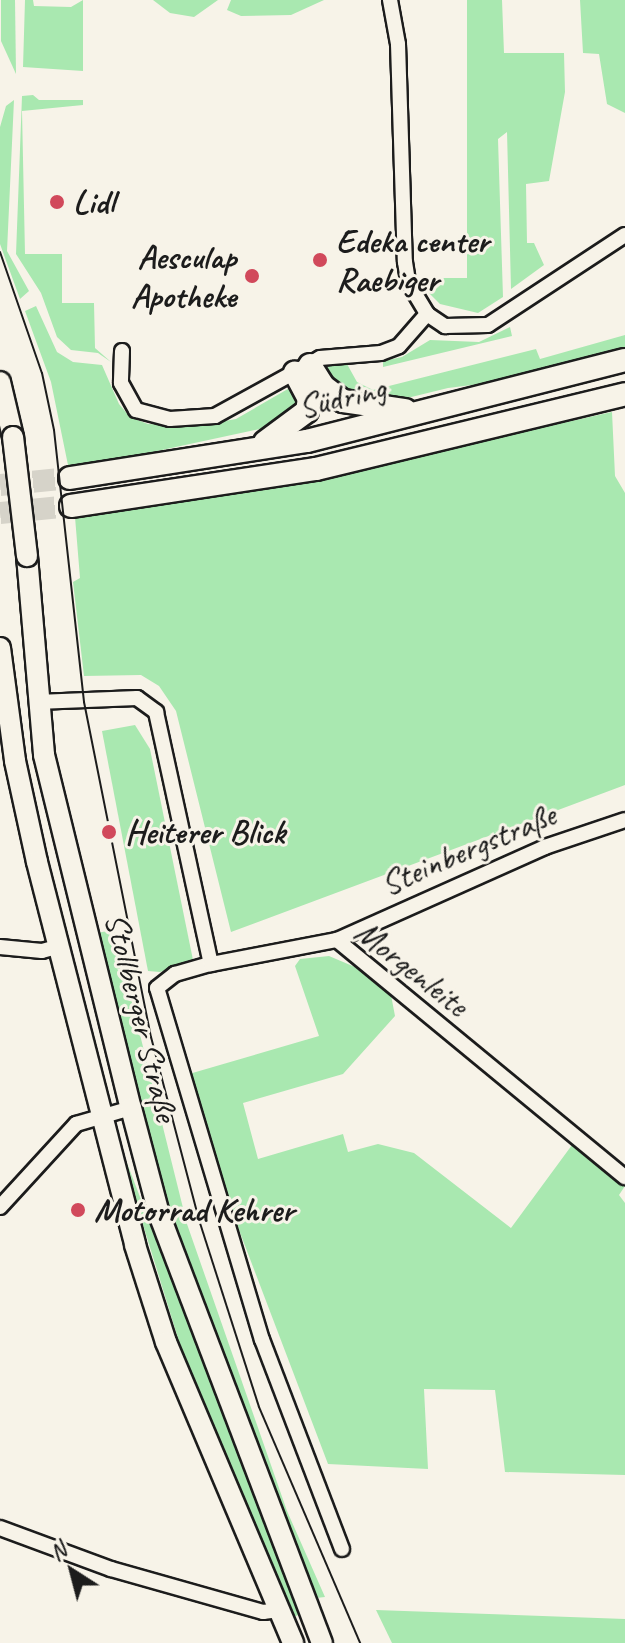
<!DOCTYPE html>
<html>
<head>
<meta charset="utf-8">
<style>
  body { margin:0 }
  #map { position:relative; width:625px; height:1643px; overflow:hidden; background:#f7f3e8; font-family:Caveat,sans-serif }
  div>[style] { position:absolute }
  .green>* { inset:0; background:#a9e8b0 }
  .primary-tunnel>* { height:22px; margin-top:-11px; transform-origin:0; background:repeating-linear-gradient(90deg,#d6d3c9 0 22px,transparent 0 33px) }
  .roads { filter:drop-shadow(2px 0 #1c1c1c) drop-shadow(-2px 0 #1c1c1c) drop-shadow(0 2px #1c1c1c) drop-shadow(0 -2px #1c1c1c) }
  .street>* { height:14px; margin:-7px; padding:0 7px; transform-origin:7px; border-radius:7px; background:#f7f3e8 }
  .secondary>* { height:20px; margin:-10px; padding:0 10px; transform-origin:10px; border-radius:10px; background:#f7f3e8 }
  .primary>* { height:22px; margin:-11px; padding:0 11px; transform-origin:11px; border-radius:11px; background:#f7f3e8 }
  .tram>* { height:2px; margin:-1px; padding:0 1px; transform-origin:1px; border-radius:1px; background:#1c1c1c }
  .bridges { filter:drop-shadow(2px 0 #1c1c1c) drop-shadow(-2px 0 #1c1c1c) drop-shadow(0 2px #1c1c1c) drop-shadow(0 -2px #1c1c1c) }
  .secondary-bridge>* { height:20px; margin:-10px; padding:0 10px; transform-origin:10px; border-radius:10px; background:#f7f3e8 }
  .dots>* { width:22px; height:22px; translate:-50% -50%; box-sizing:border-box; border:4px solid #f7f3e8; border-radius:50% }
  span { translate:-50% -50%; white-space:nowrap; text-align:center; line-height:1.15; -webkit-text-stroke:6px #f7f3e8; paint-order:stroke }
  .poi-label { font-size:34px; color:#1c1c1c; font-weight:700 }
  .left { translate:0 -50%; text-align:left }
  .right { translate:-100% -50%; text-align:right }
  .street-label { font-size:34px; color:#1c1c1c }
  .north { position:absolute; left:32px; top:1531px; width:80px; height:80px; -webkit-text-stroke:6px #f7f3e8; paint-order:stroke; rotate:324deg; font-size:22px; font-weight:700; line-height:32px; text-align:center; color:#1c1c1c }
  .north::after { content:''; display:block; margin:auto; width:28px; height:36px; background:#1c1c1c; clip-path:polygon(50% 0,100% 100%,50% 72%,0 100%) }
</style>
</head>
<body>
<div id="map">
  <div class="green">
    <i style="clip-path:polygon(1px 0,15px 0,16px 74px,1px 41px)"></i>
    <i style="clip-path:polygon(25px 0,33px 0,34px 6px,71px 7px,83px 0,83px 71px,23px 67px)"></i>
    <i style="clip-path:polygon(153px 0,218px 0,194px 17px,170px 13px)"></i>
    <i style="clip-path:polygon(231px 0,324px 0,291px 15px,241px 16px,227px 10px)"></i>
    <i style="clip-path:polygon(467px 0,502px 0,504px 53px,564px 53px,565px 92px,549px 181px,526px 184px,527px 243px,534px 243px,544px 265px,511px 289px,507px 132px,498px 139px,503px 297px,478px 313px,440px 304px,427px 291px,424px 278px,467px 278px)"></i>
    <i style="clip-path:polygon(580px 0,625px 0,625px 113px,607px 104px,599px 54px,583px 53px)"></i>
    <i style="clip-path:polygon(33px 95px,39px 100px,83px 100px,83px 105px,22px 111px,25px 254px,62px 254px,62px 303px,94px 303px,95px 348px,111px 362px,98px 353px,71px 350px,57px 337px,41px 293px,16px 254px,22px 96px)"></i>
    <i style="clip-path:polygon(14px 100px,7px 251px,29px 291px,20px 299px,0 244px,0 127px,6px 106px)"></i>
    <i style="clip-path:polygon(36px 306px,57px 352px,73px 362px,102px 365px,119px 404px,130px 417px,148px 424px,197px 426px,236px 419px,293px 386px,308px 396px,283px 424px,69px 470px,51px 382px,25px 311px)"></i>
    <i style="clip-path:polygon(510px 327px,512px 336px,383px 367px,383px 361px,402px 357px,430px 340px,479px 342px)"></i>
    <i style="clip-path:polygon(625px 335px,625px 349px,529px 378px,448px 388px,391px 402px,339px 391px,324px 369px,334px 362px,347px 364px,357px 382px,373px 390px,536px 349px,540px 359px)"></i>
    <i style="clip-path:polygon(612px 412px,615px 476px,625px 493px,625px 785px,231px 932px,176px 711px,159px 686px,141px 675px,84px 676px,73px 582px,80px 578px,75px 517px,318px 477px)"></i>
    <i style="clip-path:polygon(135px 725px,150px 749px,193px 960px,160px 972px,148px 971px,102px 731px)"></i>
    <i style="clip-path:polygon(114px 930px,187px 1224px,287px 1511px,325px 1597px,316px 1598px,317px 1607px,162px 1189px,96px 933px)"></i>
    <i style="clip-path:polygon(329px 956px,362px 970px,391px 995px,395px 1016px,343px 1074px,243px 1103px,258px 1159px,343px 1134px,348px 1152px,378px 1144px,414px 1153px,511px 1228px,572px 1145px,625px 1186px,619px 1195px,625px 1203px,625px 1475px,505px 1472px,495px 1390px,424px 1389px,428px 1469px,328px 1464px,228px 1201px,189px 1074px,319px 1036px,295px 966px,300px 959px)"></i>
    <i style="clip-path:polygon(112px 1124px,300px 1614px,292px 1618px,189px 1374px)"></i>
    <i style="clip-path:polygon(376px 1610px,625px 1619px,625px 1643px,392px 1643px)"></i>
  </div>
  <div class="primary-tunnel">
    <i style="left:0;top:485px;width:70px;rotate:-5.7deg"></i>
    <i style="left:0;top:513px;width:71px;rotate:-5.6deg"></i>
  </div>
  <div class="roads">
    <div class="street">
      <i style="left:390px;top:0;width:45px;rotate:79.7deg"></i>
      <i style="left:398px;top:44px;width:218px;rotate:88.2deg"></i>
      <i style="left:405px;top:262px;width:20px;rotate:81deg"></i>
      <i style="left:408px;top:282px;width:37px;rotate:59deg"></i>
      <i style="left:427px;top:314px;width:22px;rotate:34deg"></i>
      <i style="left:445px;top:326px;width:43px;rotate:-1.3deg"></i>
      <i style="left:488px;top:325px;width:164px;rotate:-33.3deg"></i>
      <i style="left:122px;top:351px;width:32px;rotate:92deg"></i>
      <i style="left:121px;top:383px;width:31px;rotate:61deg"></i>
      <i style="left:136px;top:410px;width:35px;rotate:15deg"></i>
      <i style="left:170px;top:419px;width:45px;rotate:-3.8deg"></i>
      <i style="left:215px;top:416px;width:120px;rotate:-28.9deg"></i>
      <i style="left:320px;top:358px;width:61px;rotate:-4.7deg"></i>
      <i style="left:381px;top:353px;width:19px;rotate:-21deg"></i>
      <i style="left:399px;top:346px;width:43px;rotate:-48.8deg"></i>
      <i style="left:37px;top:702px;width:100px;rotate:-2.3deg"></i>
      <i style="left:137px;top:698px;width:24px;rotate:36deg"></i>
      <i style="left:156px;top:712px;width:258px;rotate:77.7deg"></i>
      <i style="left:337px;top:940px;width:228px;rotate:-24.1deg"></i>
      <i style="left:545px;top:847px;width:84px;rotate:-18.6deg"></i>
      <i style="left:0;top:947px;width:42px;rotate:5.4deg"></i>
      <i style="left:42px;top:951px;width:16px;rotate:-15deg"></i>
      <i style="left:0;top:1207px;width:113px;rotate:-47.5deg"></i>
      <i style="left:76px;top:1124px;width:57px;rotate:-16.2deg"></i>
      <i style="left:0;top:1528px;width:118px;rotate:20.3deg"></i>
      <i style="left:111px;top:1569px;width:158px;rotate:15.8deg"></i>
      <i style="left:263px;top:1612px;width:16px;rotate:-7deg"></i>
      <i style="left:342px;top:1549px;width:224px;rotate:-110.9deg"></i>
      <i style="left:262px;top:1340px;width:367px;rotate:-106.6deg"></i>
      <i style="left:157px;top:988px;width:23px;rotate:-38deg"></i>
      <i style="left:175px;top:974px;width:37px;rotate:-16deg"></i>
      <i style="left:211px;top:964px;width:128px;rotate:-10.8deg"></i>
      <i style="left:337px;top:940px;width:373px;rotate:39.5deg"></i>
    </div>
    <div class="secondary">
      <i style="left:0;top:382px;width:57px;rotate:76.7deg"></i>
      <i style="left:27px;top:556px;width:200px;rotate:85.1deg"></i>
      <i style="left:44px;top:755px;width:364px;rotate:76.2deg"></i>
      <i style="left:131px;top:1108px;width:110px;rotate:75.2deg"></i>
      <i style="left:159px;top:1214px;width:459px;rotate:69.2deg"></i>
      <i style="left:0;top:648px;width:114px;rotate:82.4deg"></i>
      <i style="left:15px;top:761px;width:103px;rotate:77.7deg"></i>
      <i style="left:37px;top:862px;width:395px;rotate:75.6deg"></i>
      <i style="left:135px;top:1245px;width:102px;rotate:72.3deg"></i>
      <i style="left:166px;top:1342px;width:327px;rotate:67.1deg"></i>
    </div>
    <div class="primary">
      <i style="left:310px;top:365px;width:25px;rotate:58deg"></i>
      <i style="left:323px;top:386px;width:25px;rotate:37deg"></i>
      <i style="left:343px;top:401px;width:63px;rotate:8.3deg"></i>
      <i style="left:265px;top:442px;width:52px;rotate:-36.4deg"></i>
      <i style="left:307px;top:411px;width:12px;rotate:-81deg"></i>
      <i style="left:309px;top:399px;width:30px;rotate:-118deg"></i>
      <i style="left:70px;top:478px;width:240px;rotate:-8.9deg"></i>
      <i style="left:307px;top:441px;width:328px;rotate:-14.3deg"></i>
      <i style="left:71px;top:506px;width:248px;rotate:-8.6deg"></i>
      <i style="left:316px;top:469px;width:318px;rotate:-13.6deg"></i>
    </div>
  </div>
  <div class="tram">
    <i style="left:0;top:252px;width:128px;rotate:70.9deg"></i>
    <i style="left:42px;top:373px;width:58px;rotate:78.1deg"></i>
    <i style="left:54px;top:430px;width:274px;rotate:83.7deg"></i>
    <i style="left:84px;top:702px;width:342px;rotate:78.7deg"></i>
    <i style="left:151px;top:1037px;width:189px;rotate:75.3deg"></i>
    <i style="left:199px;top:1220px;width:196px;rotate:72.2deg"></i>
    <i style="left:259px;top:1407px;width:257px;rotate:66.8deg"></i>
  </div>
  <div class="bridges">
    <div class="secondary-bridge">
      <i style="left:13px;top:437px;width:120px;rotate:83.3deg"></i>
    </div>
  </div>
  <div class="dots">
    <i style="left:57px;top:202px;background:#d1495b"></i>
    <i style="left:320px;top:260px;background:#d1495b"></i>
    <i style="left:252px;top:276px;background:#d1495b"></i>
    <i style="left:109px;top:832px;background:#d1495b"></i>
    <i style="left:78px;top:1210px;background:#d1495b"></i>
  </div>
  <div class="poi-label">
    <span class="left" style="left:73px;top:202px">Lidl</span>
    <span class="left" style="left:336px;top:260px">Edeka center<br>Raebiger</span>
    <span class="right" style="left:236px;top:276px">Aesculap<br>Apotheke</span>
    <span class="left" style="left:125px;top:832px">Heiterer Blick</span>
    <span class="left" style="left:94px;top:1210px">Motorrad Kehrer</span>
  </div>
  <div class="street-label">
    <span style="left:342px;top:397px;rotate:-13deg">Südring</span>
    <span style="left:468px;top:849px;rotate:-23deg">Steinbergstraße</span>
    <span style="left:412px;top:968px;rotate:38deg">Morgenleite</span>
    <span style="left:142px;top:1017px;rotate:76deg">Stollberger Straße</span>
  </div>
  <div class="north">N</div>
</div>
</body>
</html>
